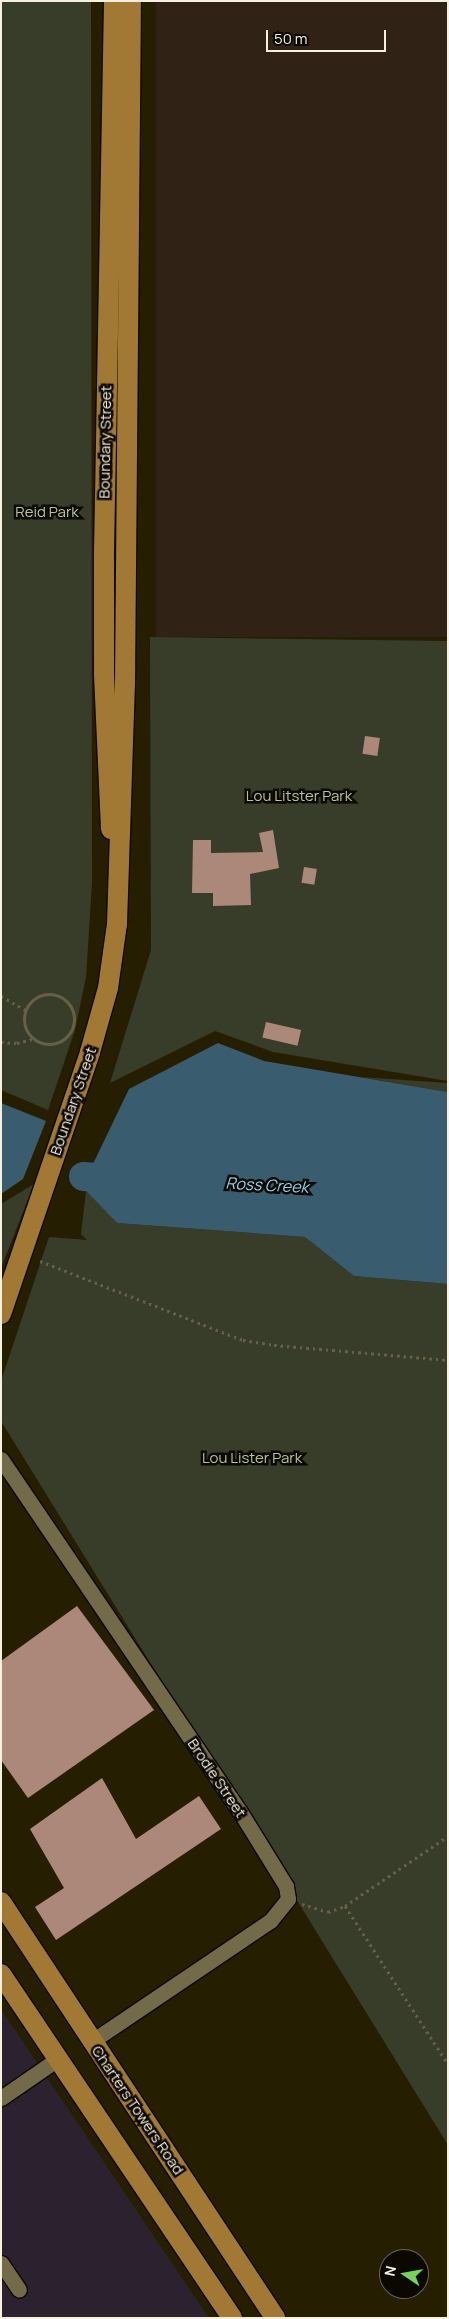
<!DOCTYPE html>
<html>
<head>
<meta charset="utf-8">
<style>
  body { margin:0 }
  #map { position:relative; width:449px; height:2319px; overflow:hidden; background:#261e00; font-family:Manrope,sans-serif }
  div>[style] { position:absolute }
  .commercial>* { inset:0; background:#2b212f }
  .education>* { inset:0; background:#302316; transform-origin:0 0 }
  .green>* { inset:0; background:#383d2a }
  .water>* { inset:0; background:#395d6e }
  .river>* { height:29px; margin:-14.5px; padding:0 14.5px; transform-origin:14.5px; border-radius:14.5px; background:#395d6e }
  .building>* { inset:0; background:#ac887a; transform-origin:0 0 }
  .path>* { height:3px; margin-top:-1.5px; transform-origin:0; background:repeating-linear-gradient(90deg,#686046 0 2.5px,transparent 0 6.5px) }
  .path>.ring { margin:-1.5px; padding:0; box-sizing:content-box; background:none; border:3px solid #686046; border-radius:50% }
  .roads { filter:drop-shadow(1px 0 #0d0800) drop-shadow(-1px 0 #0d0800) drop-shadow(0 1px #0d0800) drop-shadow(0 -1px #0d0800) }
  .minor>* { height:15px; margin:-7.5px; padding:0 7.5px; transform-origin:7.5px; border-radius:7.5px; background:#736a49 }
  .major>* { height:20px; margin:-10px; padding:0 10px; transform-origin:10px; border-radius:10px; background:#a17834 }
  span { translate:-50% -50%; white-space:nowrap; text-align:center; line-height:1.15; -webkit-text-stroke:5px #0b0801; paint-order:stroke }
  .street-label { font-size:15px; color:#f6f1df }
  .park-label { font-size:15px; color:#b8c68c }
  .water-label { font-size:16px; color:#90d1f1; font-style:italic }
  .frame { position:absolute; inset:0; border:2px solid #f6f1df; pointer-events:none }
  .north { position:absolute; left:379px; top:2249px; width:50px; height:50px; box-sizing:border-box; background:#0b0801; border:1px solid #69655a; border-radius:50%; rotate:282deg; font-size:14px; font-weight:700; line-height:20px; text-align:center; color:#f6f1df }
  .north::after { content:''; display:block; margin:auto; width:18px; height:22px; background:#75d25b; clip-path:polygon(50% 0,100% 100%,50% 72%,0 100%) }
  .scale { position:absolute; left:266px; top:30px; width:120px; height:22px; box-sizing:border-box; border:2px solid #f6f1df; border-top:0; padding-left:6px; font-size:15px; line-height:18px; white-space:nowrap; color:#f6f1df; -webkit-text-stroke:4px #0b0801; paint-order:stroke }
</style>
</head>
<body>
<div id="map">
  <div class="commercial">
    <i style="clip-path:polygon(1px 2009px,209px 2318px,1px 2318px)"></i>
  </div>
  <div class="education">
    <i style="left:156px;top:1px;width:292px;height:636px"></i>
  </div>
  <div class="green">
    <i style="clip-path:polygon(1px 1px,91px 1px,92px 883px,86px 977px,75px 1030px,48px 1110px,1px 1090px)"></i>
    <i style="clip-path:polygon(150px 637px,448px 641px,448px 1081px,273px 1052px,215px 1031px,110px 1083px,151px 950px)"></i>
    <i style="clip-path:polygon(361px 1077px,448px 1083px,448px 1092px)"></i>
    <i style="clip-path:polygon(34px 1184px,1px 1268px,1px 1204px)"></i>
    <i style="clip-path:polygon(86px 1191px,117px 1223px,305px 1237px,354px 1276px,448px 1284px,448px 2145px,1px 1421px,1px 1381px,49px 1237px,87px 1240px,81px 1234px)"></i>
  </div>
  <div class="water">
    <i style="clip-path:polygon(218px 1043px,264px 1061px,448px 1092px,448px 1284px,354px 1276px,305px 1237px,117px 1223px,86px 1191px,92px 1166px,129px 1089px)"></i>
    <i style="clip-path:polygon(1px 1103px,46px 1121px,23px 1179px,1px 1194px)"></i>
  </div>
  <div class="river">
    <i style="left:83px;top:1176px;width:46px;rotate:3.7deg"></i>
  </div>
  <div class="building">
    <i style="left:365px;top:736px;width:15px;height:18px;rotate:8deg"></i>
    <i style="clip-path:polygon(273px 830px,279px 868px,250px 874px,251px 905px,213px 906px,213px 893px,192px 893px,193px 840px,211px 840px,211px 853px,263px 852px,259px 833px)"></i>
    <i style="left:304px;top:867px;width:13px;height:16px;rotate:9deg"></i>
    <i style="left:266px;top:1022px;width:36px;height:16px;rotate:13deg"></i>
    <i style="clip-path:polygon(77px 1606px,154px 1710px,28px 1798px,1px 1760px,1px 1661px)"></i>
    <i style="clip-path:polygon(102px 1778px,136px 1839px,199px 1796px,221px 1829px,56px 1940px,35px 1907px,64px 1888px,30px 1829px)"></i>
  </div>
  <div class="path">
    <i class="ring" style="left:24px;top:994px;width:47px;height:47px"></i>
    <i style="left:1px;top:996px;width:28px;rotate:30deg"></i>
    <i style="left:1px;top:1042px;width:16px;rotate:4deg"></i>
    <i style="left:17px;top:1043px;width:16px;rotate:-14deg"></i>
    <i style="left:40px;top:1261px;width:218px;rotate:21.3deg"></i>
    <i style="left:243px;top:1340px;width:31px;rotate:9deg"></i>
    <i style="left:274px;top:1345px;width:175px;rotate:4.9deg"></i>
    <i style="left:302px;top:1904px;width:27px;rotate:17deg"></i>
    <i style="left:328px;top:1912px;width:18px;rotate:-19deg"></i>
    <i style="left:345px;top:1906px;width:189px;rotate:56.9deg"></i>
    <i style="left:345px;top:1906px;width:125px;rotate:-34.2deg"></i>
  </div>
  <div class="roads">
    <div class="minor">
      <i style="left:1px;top:1459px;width:424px;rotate:55.9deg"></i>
      <i style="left:239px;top:1810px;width:89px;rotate:58.3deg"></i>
      <i style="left:286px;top:1886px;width:13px;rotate:81deg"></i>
      <i style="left:288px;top:1899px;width:28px;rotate:129deg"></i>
      <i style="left:270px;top:1921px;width:215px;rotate:146deg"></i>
      <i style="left:1px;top:2098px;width:70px;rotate:-34.6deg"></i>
      <i style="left:1px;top:2263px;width:32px;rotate:56deg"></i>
    </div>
    <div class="major">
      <i style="left:111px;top:829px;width:156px;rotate:-92.6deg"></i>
      <i style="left:104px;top:673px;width:121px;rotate:-90deg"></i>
      <i style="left:104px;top:552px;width:551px;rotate:-88.96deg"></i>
      <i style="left:1px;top:1314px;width:277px;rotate:-71.2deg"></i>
      <i style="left:90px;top:1052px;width:66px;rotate:-74.3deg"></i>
      <i style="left:108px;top:988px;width:65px;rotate:-82deg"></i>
      <i style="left:117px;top:924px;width:240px;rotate:-88.1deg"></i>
      <i style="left:125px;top:684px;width:683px;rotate:-89.5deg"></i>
      <i style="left:1px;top:1902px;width:498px;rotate:56.6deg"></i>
      <i style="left:1px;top:1974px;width:414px;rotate:56.1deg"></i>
    </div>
  </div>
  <div class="street-label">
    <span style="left:105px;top:442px;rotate:-89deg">Boundary Street</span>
    <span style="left:73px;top:1101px;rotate:-71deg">Boundary Street</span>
    <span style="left:217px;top:1778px;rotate:56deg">Brodie Street</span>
    <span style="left:138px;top:2110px;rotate:56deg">Charters Towers Road</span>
  </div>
  <div class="park-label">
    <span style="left:47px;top:512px">Reid Park</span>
    <span style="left:299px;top:796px">Lou Litster Park</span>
    <span style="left:252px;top:1458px">Lou Lister Park</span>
  </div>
  <div class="water-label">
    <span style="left:267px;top:1185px;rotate:3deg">Ross Creek</span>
  </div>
  <div class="frame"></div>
  <div class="north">N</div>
  <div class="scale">50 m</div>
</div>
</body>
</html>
